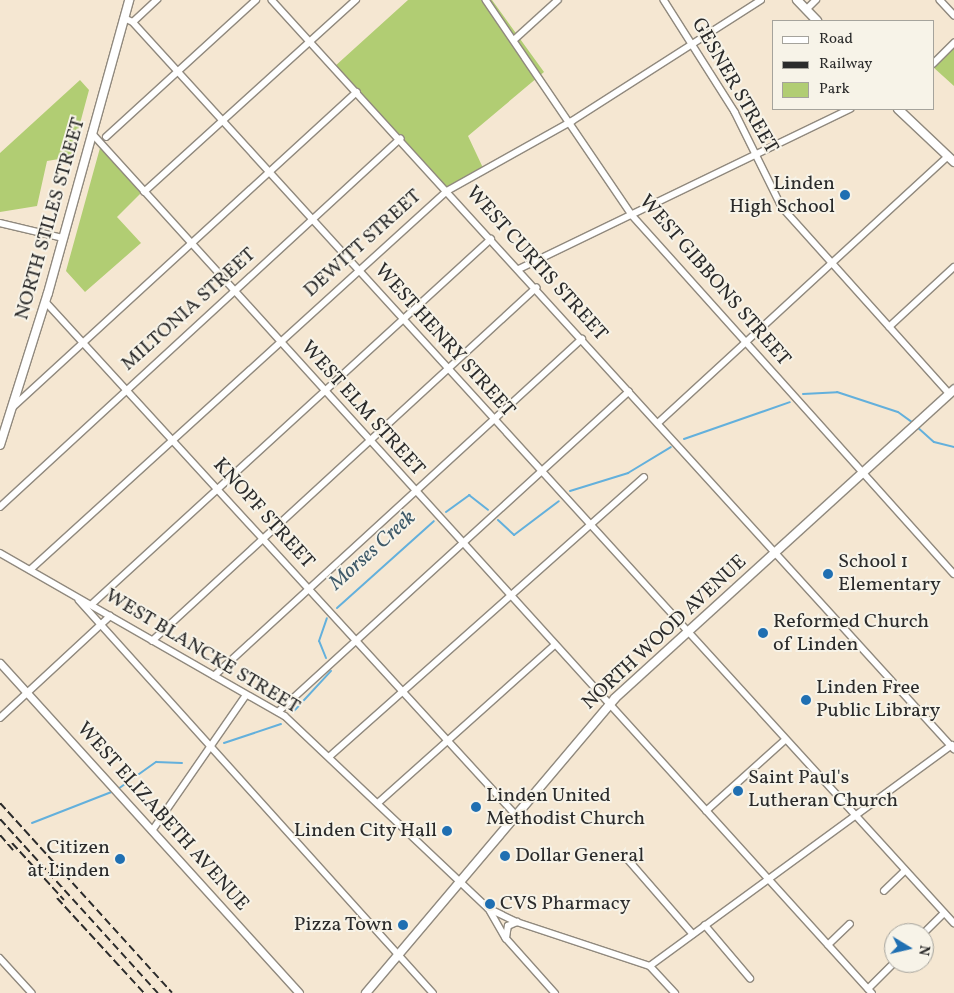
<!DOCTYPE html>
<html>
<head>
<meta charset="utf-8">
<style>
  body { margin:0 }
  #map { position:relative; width:954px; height:993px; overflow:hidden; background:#f5e7d2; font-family:Vollkorn,serif }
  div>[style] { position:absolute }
  .green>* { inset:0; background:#b1cd73 }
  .stream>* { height:2px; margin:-1px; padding:0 1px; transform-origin:1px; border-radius:1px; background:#63b0dc }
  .roads { filter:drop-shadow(1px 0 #90897e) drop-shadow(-1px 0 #90897e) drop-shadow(0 1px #90897e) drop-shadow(0 -1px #90897e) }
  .minor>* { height:5.5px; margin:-2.75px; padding:0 2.75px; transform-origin:2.75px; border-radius:2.75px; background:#fff }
  .tertiary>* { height:7px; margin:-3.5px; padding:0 3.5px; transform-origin:3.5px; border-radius:3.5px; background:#fff }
  .secondary>* { height:8px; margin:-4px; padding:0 4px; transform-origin:4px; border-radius:4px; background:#fff }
  .rail>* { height:2px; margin-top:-1px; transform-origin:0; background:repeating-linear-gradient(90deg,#2b2b2b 0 8px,transparent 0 12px) }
  .dots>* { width:14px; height:14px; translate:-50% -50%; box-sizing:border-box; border:2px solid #f7f3e8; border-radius:50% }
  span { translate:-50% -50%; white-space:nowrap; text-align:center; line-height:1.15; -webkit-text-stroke:4px #f7f3e8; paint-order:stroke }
  .street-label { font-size:20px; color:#2b2b2b }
  .poi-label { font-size:20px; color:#2b2b2b }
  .right { translate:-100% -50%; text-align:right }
  .left { translate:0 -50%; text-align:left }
  .water-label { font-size:21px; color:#3f5a69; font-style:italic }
  .legend { position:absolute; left:772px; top:20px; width:162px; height:90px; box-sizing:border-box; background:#f7f3e8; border:1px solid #a5a39c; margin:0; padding:6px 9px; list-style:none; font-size:15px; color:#2b2b2b }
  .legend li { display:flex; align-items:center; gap:10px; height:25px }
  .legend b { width:25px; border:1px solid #a5a39c }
  .north { position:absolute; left:884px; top:923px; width:50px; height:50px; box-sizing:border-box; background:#f7f3e8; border:1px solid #a5a39c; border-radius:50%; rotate:99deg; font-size:14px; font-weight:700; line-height:20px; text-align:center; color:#2b2b2b }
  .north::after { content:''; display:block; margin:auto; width:18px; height:22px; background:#1f6fb2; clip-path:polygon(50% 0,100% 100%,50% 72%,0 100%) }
</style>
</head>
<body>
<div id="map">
  <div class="green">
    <i style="clip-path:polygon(408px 0,492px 0,544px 72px,468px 136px,484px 170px,445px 193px,334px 67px)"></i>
    <i style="clip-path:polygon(954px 45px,954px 86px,933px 67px)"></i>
    <i style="clip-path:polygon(80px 80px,89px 90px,71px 157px,47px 161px,37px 206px,0 212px,0 153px)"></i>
    <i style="clip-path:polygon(100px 148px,142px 192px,117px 217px,141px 243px,85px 292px,66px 271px)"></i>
  </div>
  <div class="stream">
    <i style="left:803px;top:394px;width:34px;rotate:-3deg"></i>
    <i style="left:837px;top:392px;width:64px;rotate:18.2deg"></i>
    <i style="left:898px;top:412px;width:19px;rotate:36deg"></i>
    <i style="left:916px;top:426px;width:24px;rotate:42deg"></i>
    <i style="left:934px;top:442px;width:21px;rotate:14deg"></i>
    <i style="left:684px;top:439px;width:112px;rotate:-19.2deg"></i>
    <i style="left:570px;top:491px;width:61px;rotate:-17.2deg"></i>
    <i style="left:628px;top:473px;width:50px;rotate:-31.2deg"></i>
    <i style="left:446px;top:512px;width:29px;rotate:-36deg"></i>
    <i style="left:469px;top:495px;width:24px;rotate:38deg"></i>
    <i style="left:498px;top:520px;width:22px;rotate:43deg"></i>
    <i style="left:514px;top:535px;width:56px;rotate:-37.1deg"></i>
    <i style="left:337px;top:608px;width:130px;rotate:-41.9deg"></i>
    <i style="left:326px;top:658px;width:18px;rotate:-112deg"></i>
    <i style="left:319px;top:641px;width:24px;rotate:-71deg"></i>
    <i style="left:293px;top:712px;width:56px;rotate:-47.2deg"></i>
    <i style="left:224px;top:743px;width:60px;rotate:-18.4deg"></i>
    <i style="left:118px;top:789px;width:47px;rotate:-35.4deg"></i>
    <i style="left:156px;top:762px;width:26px;rotate:2deg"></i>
    <i style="left:32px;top:823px;width:88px;rotate:-21.3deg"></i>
  </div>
  <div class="roads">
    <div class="minor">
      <i style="left:272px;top:0;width:1013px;rotate:47.68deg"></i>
      <i style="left:486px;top:0;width:260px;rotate:55.8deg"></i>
      <i style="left:632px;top:215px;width:482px;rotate:48.1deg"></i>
      <i style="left:664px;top:0;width:133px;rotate:57.6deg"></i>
      <i style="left:735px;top:112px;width:106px;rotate:63.7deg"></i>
      <i style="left:782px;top:207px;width:250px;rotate:48.1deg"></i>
      <i style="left:940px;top:0;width:21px;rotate:47deg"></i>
      <i style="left:806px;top:10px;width:14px;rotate:-45deg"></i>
      <i style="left:124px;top:18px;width:10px;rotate:24deg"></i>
      <i style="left:133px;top:22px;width:1219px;rotate:47.66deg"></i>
      <i style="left:133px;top:22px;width:33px;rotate:-43deg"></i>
      <i style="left:514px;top:40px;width:59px;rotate:-42.3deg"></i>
      <i style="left:933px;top:64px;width:30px;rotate:-45deg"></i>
      <i style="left:92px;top:133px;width:1161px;rotate:47.79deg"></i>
      <i style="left:106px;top:137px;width:203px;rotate:-42.4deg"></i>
      <i style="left:144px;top:192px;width:286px;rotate:-42.2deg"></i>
      <i style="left:0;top:223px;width:65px;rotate:13.4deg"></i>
      <i style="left:519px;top:269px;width:368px;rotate:-25.8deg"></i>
      <i style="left:46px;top:302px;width:696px;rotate:47.5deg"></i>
      <i style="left:889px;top:327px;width:88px;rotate:-42.7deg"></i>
      <i style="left:13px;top:407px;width:466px;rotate:-42.5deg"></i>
      <i style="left:658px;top:423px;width:394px;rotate:-42.6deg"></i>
      <i style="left:0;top:507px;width:544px;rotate:-42.61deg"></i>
      <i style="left:0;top:553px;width:328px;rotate:29.8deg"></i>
      <i style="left:285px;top:716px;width:279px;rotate:43.4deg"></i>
      <i style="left:488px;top:908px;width:32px;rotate:26deg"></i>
      <i style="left:517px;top:922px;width:140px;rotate:18.3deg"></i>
      <i style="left:650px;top:966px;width:37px;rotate:47deg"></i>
      <i style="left:30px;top:570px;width:563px;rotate:-42.27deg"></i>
      <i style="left:447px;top:191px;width:143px;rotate:-29.2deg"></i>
      <i style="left:572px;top:121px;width:224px;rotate:-32.6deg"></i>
      <i style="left:79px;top:600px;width:529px;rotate:47.99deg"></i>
      <i style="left:91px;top:605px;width:542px;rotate:-42.46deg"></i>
      <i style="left:152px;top:641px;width:522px;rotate:-42.59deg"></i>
      <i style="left:214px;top:676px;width:499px;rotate:-42.5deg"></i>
      <i style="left:278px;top:712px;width:475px;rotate:-42.4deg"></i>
      <i style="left:0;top:718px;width:150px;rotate:-42.8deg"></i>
      <i style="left:329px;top:757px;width:421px;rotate:-41.6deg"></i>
      <i style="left:378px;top:803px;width:237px;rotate:-41.8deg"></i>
      <i style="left:706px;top:811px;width:106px;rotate:-41.9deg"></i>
      <i style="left:152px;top:831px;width:165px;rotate:-55.3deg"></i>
      <i style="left:626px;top:857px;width:102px;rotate:49deg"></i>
      <i style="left:884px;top:891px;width:29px;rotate:-44deg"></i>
      <i style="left:489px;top:909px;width:34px;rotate:60deg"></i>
      <i style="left:506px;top:938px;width:74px;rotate:48.3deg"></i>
      <i style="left:705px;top:925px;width:70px;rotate:49.7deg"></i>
      <i style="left:924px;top:933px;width:28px;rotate:-45deg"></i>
      <i style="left:506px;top:938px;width:12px;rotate:-81deg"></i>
      <i style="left:508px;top:926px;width:10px;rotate:-24deg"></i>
      <i style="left:828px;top:945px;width:30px;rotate:-44deg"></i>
      <i style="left:0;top:958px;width:47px;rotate:47.6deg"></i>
      <i style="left:650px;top:966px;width:374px;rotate:-36.2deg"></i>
      <i style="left:868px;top:989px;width:37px;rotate:-45deg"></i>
    </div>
    <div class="tertiary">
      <i style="left:0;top:663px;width:445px;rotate:47.8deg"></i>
    </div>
    <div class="secondary">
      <i style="left:797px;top:0;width:29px;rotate:46deg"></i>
      <i style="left:898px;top:109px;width:77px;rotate:43.4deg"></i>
      <i style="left:0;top:445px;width:159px;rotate:-72.5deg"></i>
      <i style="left:48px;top:293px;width:304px;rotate:-74.5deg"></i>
      <i style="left:366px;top:993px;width:386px;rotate:-49.8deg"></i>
      <i style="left:615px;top:698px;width:459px;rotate:-42.3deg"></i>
    </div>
  </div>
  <div class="rail">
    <i style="left:0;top:803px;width:256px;rotate:47.8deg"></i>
    <i style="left:0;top:819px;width:235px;rotate:47.8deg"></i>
    <i style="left:0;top:835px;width:20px;rotate:49deg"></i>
    <i style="left:12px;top:843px;width:77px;rotate:47.6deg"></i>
    <i style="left:57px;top:898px;width:129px;rotate:47.5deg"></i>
  </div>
  <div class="dots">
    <i style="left:845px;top:195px;background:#1f6fb2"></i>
    <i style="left:828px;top:574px;background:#1f6fb2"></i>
    <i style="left:763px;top:633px;background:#1f6fb2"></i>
    <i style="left:806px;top:700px;background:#1f6fb2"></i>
    <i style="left:738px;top:791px;background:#1f6fb2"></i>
    <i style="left:476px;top:807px;background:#1f6fb2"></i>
    <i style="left:447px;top:831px;background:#1f6fb2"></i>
    <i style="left:505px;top:856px;background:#1f6fb2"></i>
    <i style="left:120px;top:859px;background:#1f6fb2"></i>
    <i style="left:490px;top:904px;background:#1f6fb2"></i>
    <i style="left:403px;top:925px;background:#1f6fb2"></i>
  </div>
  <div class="street-label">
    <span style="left:734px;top:86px;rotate:60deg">GESNER STREET</span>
    <span style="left:51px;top:219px;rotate:-74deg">NORTH STILES STREET</span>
    <span style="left:363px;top:244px;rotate:-42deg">DEWITT STREET</span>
    <span style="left:536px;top:264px;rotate:48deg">WEST CURTIS STREET</span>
    <span style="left:714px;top:281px;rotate:49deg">WEST GIBBONS STREET</span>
    <span style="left:189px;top:310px;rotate:-42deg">MILTONIA STREET</span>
    <span style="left:444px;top:341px;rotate:48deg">WEST HENRY STREET</span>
    <span style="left:362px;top:409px;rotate:48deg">WEST ELM STREET</span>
    <span style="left:263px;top:514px;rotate:48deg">KNOPF STREET</span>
    <span style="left:665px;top:633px;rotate:-43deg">NORTH WOOD AVENUE</span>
    <span style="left:202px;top:652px;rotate:31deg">WEST BLANCKE STREET</span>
    <span style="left:162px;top:817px;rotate:48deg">WEST ELIZABETH AVENUE</span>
  </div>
  <div class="poi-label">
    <span class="right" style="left:835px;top:196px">Linden<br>High School</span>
    <span class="left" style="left:838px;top:574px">School 1<br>Elementary</span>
    <span class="left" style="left:773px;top:634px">Reformed Church<br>of Linden</span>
    <span class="left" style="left:816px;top:700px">Linden Free<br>Public Library</span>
    <span class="left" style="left:748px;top:790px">Saint Paul's<br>Lutheran Church</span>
    <span class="left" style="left:486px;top:808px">Linden United<br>Methodist Church</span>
    <span class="right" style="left:437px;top:831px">Linden City Hall</span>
    <span class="right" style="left:110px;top:860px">Citizen<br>at Linden</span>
    <span class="left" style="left:515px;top:856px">Dollar General</span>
    <span class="left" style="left:500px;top:904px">CVS Pharmacy</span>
    <span class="right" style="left:393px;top:925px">Pizza Town</span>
  </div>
  <div class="water-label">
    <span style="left:373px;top:551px;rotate:-42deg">Morses Creek</span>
  </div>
  <ul class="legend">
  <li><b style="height:6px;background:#fff"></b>Road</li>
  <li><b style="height:6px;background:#2b2b2b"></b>Railway</li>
  <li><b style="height:14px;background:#b1cd73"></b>Park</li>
  </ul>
  <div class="north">N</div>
</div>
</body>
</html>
